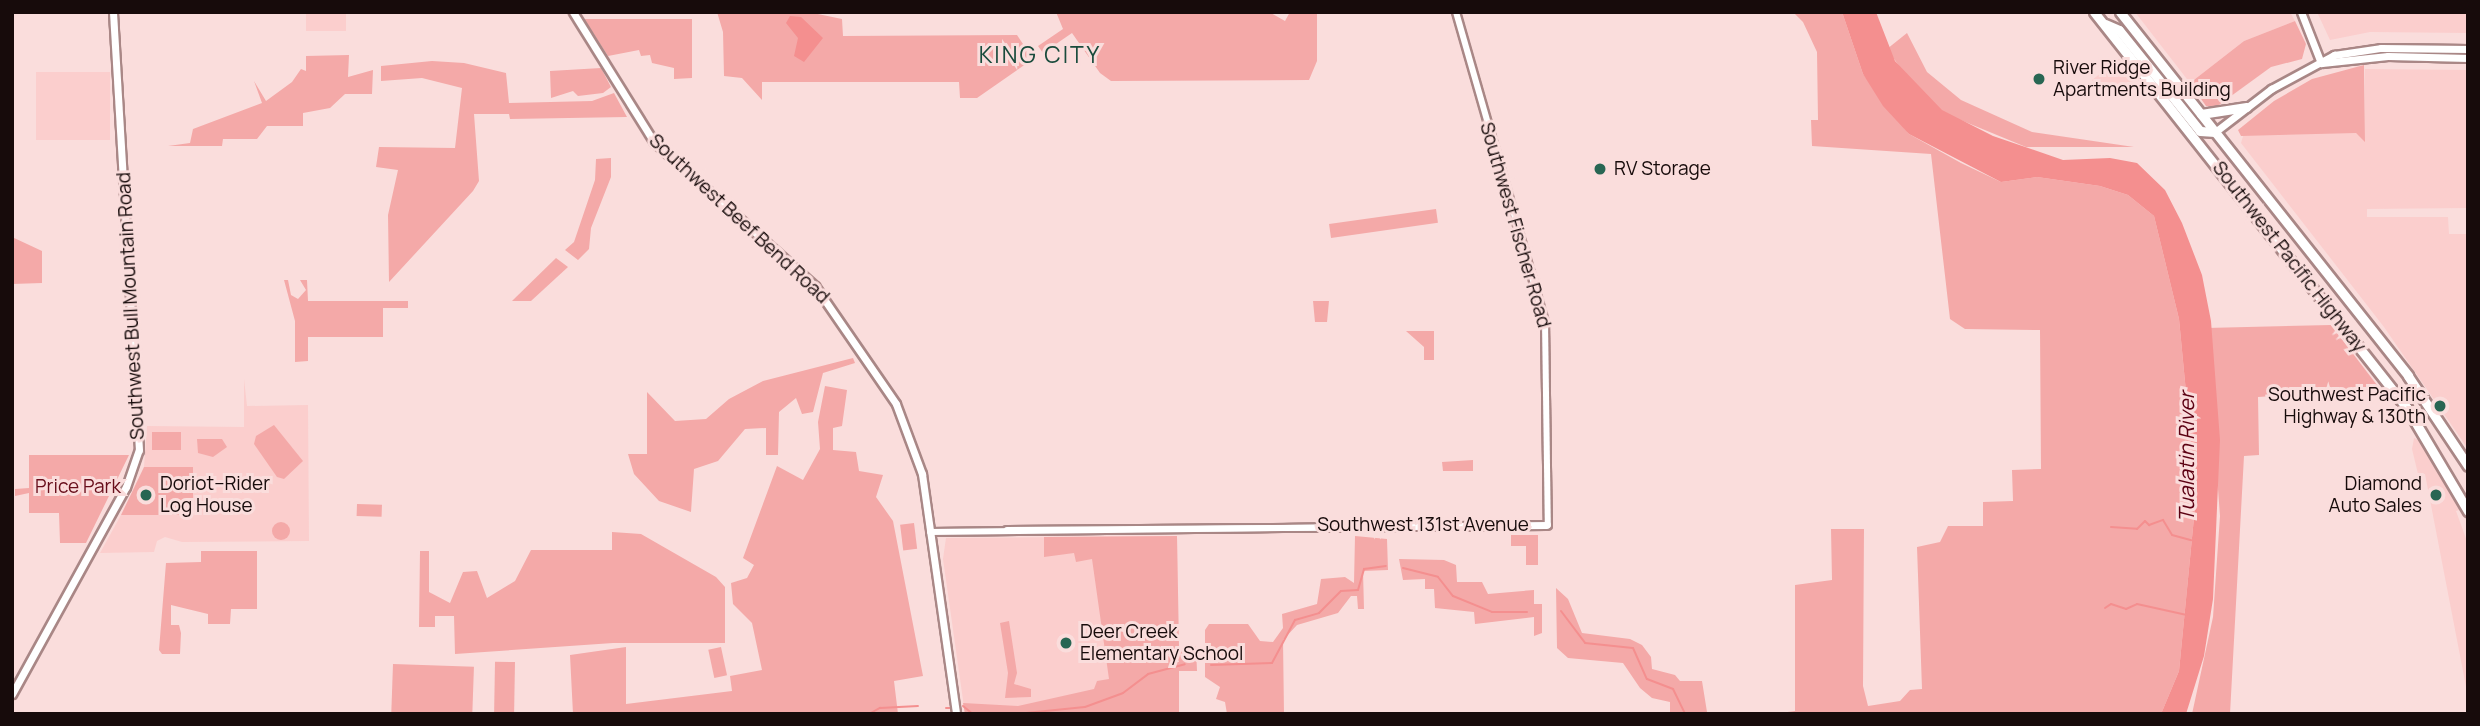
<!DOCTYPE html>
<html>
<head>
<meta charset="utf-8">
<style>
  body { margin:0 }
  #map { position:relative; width:2480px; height:726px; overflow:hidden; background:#fadddc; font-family:Manrope,sans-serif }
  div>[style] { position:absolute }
  .built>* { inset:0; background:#fbcecd; transform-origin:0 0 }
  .green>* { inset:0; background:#f4a9a8; transform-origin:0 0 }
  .round { border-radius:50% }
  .water>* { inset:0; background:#f48f8f }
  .stream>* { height:2px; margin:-1px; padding:0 1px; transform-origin:1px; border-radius:1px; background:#f48f8f }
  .roads { filter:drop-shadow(2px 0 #a98786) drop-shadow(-2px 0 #a98786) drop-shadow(0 2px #a98786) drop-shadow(0 -2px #a98786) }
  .minor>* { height:6px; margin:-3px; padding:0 3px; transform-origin:3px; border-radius:3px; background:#fff }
  .major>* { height:7px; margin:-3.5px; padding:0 3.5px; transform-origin:3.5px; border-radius:3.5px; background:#fff }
  .highway>* { height:9px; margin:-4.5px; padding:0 4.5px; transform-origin:4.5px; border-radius:4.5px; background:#fff }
  .dots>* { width:19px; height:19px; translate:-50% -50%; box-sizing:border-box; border:4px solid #fadddc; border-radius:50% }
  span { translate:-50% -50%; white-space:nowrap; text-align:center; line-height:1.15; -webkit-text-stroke:6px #fadddc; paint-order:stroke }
  .poi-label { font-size:19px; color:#170b0b }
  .left { translate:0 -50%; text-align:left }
  .right { translate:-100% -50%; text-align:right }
  .street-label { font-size:19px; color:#170b0b }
  .park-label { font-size:19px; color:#680e1b }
  .water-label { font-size:21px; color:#5c0012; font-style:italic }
  .quarter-label { font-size:23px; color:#194b3c; letter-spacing:2px }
  .frame { position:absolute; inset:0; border:14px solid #170b0b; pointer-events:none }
</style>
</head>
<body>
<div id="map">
  <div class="built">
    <i style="left:306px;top:12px;width:40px;height:19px"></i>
    <i style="clip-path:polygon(2135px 12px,2290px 12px,2295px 21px,2244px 41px,2190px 83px)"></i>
    <i style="clip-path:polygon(2317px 12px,2468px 12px,2468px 33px,2370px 32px,2330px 40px)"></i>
    <i style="clip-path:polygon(2119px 59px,2137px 81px,2104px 96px,2092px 80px)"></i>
    <i style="clip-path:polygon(2365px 69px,2468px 70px,2468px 208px,2367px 209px,2367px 217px,2448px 217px,2449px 234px,2468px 234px,2468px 449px,2384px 327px,2241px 143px,2244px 133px,2356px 133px,2365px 141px)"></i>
    <i style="left:36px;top:72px;width:74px;height:68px"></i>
    <i style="clip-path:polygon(244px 379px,247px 406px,308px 405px,309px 541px,182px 542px,165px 537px,157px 541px,154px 552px,100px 553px,121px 515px,193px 514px,193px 467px,144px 467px,147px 426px,244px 427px)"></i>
    <i style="clip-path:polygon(2414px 438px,2424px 442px,2462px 509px,2456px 511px,2468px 544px,2468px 697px,2425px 474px,2418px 474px,2412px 449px)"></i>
    <i style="clip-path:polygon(1177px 536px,1179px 714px,965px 714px,943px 559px,946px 538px)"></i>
  </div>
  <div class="green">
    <i style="clip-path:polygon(717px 12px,808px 12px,842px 19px,843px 36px,1017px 35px,1033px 59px,977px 98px,960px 98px,959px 82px,762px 82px,762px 100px,742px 78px,724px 76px,723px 32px)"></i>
    <i style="clip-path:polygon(1056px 12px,1269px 12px,1285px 21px,1290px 12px,1317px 12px,1317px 61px,1309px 80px,1111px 81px,1100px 73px,1072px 33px,1043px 53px,1038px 46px,1063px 29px)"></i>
    <i style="clip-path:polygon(1793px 12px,1842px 12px,1863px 74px,1909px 134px,1961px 163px,2001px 182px,2037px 177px,2100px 186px,2128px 195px,2154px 216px,2179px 319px,2196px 497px,2179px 671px,2161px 714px,1773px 714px,1795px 711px,1795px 585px,1832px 580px,1831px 529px,1864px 529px,1863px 686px,1868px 706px,1900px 701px,1910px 690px,1922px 689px,1917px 547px,1940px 542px,1948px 526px,1983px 526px,1983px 502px,2013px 501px,2012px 470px,2041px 469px,2040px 330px,1965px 329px,1950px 319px,1931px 154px,1812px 146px,1811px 120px,1818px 120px,1817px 52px,1803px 22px)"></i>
    <i style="clip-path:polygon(584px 19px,692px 19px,692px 78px,674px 79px,674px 68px,652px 63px,650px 55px,641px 56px,639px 50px,608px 56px)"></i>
    <i style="clip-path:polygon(2295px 21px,2306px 44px,2302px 59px,2271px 67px,2216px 107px,2206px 106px,2190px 83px,2244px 41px)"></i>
    <i style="clip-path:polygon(1907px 33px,1927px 72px,1961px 100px,2032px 132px,2134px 147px,2026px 147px,1946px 114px,1919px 94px,1887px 49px)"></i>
    <i style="clip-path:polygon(349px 55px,348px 77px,373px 70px,372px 94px,345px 94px,330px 108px,303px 113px,303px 126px,267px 126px,257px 139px,223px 139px,222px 146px,168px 146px,190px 143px,193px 129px,262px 103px,254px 81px,266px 101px,292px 82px,301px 69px,306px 71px,306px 56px)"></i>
    <i style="clip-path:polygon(432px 61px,464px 63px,506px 73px,509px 103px,592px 101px,614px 93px,627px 117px,510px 119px,509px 114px,474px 114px,479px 181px,473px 191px,389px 282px,388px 215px,398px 170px,376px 167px,379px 147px,455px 148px,462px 88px,422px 78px,381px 81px,381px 66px)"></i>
    <i style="clip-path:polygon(2364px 65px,2365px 142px,2356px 133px,2241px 136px,2238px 130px,2274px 101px,2312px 79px)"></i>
    <i style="clip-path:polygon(601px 68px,611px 87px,603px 93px,578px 96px,573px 91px,551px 98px,550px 71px)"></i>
    <i style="clip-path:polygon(611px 158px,611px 177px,591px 228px,589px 249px,578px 260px,565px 250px,574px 242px,595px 180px,596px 159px)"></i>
    <i style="left:1436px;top:209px;width:14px;height:108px;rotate:82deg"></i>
    <i style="clip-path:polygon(12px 237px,42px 251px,42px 283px,12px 284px)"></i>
    <i style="clip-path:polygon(556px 258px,568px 267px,531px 301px,512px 301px)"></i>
    <i style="clip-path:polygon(284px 280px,288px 280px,291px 295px,298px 299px,306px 290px,300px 280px,307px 280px,308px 301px,408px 301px,408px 308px,383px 308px,383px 337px,308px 337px,308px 361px,295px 362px,295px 321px)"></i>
    <i style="clip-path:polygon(1313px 301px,1329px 301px,1327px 322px,1315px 322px)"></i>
    <i style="clip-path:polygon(2331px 325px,2380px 389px,2258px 397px,2259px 455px,2244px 456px,2230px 714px,2192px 714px,2213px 617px,2220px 516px,2206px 328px)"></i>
    <i style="clip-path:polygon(1406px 331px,1434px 331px,1434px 360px,1424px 360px,1424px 347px)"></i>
    <i style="clip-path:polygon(853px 358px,855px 363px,823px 373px,813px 412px,802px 414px,796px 398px,779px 412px,778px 455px,766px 455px,766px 428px,745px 429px,718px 461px,694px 469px,691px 512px,659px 501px,634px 474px,628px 454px,647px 454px,647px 392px,675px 421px,706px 419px,729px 399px,763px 381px)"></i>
    <i style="clip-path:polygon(825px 386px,847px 390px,842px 426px,833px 428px,833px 450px,856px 452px,859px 471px,883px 475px,876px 497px,893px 521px,923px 676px,894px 681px,898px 714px,573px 714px,570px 655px,626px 647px,626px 704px,732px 691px,730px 676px,762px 670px,752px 623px,733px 604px,731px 583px,747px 578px,754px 565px,743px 558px,777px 466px,803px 480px,820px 449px,818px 422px)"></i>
    <i style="clip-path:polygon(274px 425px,303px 461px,284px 479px,277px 477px,254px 444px,256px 436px)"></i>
    <i style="left:152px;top:432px;width:29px;height:18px"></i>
    <i style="clip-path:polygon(197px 439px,222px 439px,227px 447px,213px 457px,198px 453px)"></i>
    <i style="clip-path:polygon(29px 455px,129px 455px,86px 543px,60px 543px,59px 513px,29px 513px,29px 493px,15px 496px,15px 489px,29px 488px)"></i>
    <i style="clip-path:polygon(1473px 460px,1473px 471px,1443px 471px,1442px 462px)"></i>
    <i style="clip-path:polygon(144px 467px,193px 467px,193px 515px,121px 515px)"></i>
    <i style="left:357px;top:504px;width:25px;height:12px;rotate:2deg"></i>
    <i class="round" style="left:272px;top:522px;width:18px;height:18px"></i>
    <i style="left:914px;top:523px;width:26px;height:14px;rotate:83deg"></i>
    <i style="clip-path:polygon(612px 532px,641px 534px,716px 577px,725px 587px,725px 643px,613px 643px,455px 654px,454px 616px,435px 616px,435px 627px,419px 627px,420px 551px,429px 551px,429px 592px,450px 603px,463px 572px,477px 571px,487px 598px,515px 581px,531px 550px,612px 550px)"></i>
    <i style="clip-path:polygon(1511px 535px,1538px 535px,1538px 565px,1526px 565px,1526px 546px,1511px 546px)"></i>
    <i style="clip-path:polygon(1177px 536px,1179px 646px,1196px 646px,1197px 671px,1179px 671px,1179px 714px,965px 714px,963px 703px,1018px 706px,1094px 689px,1097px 681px,1109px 679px,1092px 559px,1076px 562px,1074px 553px,1044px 557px,1044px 537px)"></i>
    <i style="clip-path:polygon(1355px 536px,1387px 539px,1388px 570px,1363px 571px,1364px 609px,1358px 609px,1357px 596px,1351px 596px,1338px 613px,1297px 625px,1283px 640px,1284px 714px,1227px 714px,1225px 702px,1216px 699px,1220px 687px,1205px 677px,1205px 630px,1209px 624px,1248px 624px,1260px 641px,1273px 642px,1283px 628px,1282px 614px,1317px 604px,1321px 579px,1345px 577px,1354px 583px)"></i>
    <i style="clip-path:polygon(201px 551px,257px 551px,257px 609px,231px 609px,230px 624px,208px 624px,208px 614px,171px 605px,171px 625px,179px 625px,181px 633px,180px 654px,162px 654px,159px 650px,166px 563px,201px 562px)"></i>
    <i style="clip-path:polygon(1399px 559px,1444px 560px,1456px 565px,1457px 582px,1482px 582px,1488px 594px,1534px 590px,1534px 604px,1542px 604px,1542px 633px,1534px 636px,1534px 617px,1475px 624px,1474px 612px,1435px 608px,1434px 589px,1425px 589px,1425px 579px,1403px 580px)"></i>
    <i style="clip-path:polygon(1556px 588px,1568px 599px,1582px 633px,1630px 639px,1642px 645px,1651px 657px,1652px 669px,1675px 675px,1680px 681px,1702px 681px,1707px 712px,1763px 714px,1670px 714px,1670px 702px,1652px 698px,1640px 688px,1623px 663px,1568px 658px,1557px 648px)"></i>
    <i style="clip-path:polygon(1009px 621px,1017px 673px,1014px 684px,1031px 689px,1031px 697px,1005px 698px,1008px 673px,1000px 623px)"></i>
    <i style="left:721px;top:647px;width:29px;height:13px;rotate:78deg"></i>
    <i style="left:515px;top:662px;width:52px;height:20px;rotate:91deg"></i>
    <i style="left:393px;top:664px;width:81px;height:50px;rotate:2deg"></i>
  </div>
  <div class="water">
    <i style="clip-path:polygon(1842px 12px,1876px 12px,1895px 61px,1942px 110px,1993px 136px,2063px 160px,2110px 158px,2137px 163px,2165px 190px,2182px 223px,2202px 275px,2211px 321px,2220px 440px,2213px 599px,2204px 656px,2186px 714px,2161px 714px,2179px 671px,2196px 497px,2179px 319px,2154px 216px,2128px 195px,2100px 186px,2037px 177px,2001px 182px,1909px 134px,1883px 106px,1863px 74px)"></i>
    <i style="clip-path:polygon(790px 16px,801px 17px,823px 38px,804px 62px,794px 56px,798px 38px,786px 23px)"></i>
  </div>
  <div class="stream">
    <i style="left:2111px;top:527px;width:26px;rotate:4deg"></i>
    <i style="left:2137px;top:529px;width:11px;rotate:-45deg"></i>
    <i style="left:2145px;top:521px;width:6px;rotate:45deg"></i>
    <i style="left:2149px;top:525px;width:15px;rotate:-20deg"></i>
    <i style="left:2163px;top:520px;width:17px;rotate:59deg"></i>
    <i style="left:2172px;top:535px;width:20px;rotate:15deg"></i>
    <i style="left:1403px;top:568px;width:36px;rotate:14deg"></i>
    <i style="left:1438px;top:577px;width:24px;rotate:52deg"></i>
    <i style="left:1453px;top:596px;width:42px;rotate:22.3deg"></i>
    <i style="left:1492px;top:612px;width:35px"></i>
    <i style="left:2105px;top:608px;width:7px;rotate:-34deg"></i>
    <i style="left:2111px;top:604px;width:16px;rotate:18deg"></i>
    <i style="left:2126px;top:609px;width:12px;rotate:-24deg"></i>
    <i style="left:2137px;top:604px;width:51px;rotate:12.4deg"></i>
    <i style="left:1561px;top:611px;width:40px;rotate:53deg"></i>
    <i style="left:1585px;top:643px;width:48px;rotate:5.9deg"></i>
    <i style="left:1633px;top:648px;width:34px;rotate:66deg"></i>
    <i style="left:1647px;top:679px;width:28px;rotate:21deg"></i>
    <i style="left:1673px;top:689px;width:28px;rotate:64deg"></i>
    <i style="left:1211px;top:665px;width:61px;rotate:-1.9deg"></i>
    <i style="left:1272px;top:663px;width:49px;rotate:-61.9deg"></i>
    <i style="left:1295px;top:620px;width:25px;rotate:-16deg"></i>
    <i style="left:1319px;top:613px;width:31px;rotate:-45deg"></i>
    <i style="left:1341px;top:591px;width:17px;rotate:-3deg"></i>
    <i style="left:1358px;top:590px;width:22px;rotate:-74deg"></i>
    <i style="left:1364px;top:569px;width:22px;rotate:-8deg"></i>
    <i style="left:963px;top:706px;width:13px;rotate:39deg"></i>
    <i style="left:946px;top:708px;width:4px"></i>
    <i style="left:869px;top:714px;width:13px;rotate:-29deg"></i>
    <i style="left:880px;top:708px;width:38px;rotate:-3deg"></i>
    <i style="left:1016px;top:714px;width:69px;rotate:-5.8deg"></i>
    <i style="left:1085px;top:707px;width:40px;rotate:-20.2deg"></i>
    <i style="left:1123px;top:693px;width:31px;rotate:-37deg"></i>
    <i style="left:1148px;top:674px;width:38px;rotate:-15deg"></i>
  </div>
  <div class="roads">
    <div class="minor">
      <i style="left:1456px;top:12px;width:323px;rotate:74deg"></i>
      <i style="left:1545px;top:322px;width:203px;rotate:89.2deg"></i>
      <i style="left:1007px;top:530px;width:540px;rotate:-0.42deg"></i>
      <i style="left:930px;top:532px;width:618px;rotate:-0.65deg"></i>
    </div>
    <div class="major">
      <i style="left:573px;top:12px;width:153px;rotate:58.1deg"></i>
      <i style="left:654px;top:142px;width:216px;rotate:41.8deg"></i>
      <i style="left:815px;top:286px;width:143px;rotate:55.5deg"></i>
      <i style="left:896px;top:404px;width:75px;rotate:69.6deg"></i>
      <i style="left:922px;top:474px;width:242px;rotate:81.9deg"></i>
      <i style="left:2301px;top:12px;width:55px;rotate:68.6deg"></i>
      <i style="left:2322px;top:63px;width:66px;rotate:-6.1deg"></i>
      <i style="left:2388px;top:56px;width:80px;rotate:1.4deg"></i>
      <i style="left:2215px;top:132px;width:71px;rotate:-37.5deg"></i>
      <i style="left:2271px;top:89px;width:72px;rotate:-28.4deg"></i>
      <i style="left:2334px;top:55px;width:48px;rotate:-8.5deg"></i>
      <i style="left:2381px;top:48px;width:87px;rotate:0.7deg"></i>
      <i style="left:12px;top:694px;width:236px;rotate:-61.2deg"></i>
      <i style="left:126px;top:487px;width:39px;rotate:-71deg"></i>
      <i style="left:139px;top:450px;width:439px;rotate:-93.4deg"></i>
    </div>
    <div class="highway">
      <i style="left:2094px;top:12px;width:505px;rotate:51.68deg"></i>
      <i style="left:2407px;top:408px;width:120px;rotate:59.4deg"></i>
      <i style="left:2120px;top:12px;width:464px;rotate:51.6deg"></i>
      <i style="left:2408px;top:376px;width:108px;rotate:56.3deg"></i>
      <i style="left:2105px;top:24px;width:15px;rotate:23deg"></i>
      <i style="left:2119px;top:30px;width:129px;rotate:51.3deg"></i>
      <i style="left:2200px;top:131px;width:15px;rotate:4deg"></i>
      <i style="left:2201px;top:114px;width:46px;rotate:-8.8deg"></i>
    </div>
  </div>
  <div class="dots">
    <i style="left:2039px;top:79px;background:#286653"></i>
    <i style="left:1600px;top:169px;background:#286653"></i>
    <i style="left:2440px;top:406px;background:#286653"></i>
    <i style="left:146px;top:495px;background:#286653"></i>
    <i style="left:2436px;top:495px;background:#286653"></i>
    <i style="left:1066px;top:643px;background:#286653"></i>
  </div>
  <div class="poi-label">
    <span class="left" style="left:2053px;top:79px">River Ridge<br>Apartments Building</span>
    <span class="left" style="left:1614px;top:169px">RV Storage</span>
    <span class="right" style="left:2426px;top:406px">Southwest Pacific<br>Highway &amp; 130th</span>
    <span class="left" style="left:160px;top:495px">Doriot–Rider<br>Log House</span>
    <span class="right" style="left:2422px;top:495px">Diamond<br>Auto Sales</span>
    <span class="left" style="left:1080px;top:643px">Deer Creek<br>Elementary School</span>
  </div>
  <div class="street-label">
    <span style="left:739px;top:219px;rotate:43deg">Southwest Beef Bend Road</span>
    <span style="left:1515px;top:225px;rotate:74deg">Southwest Fischer Road</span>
    <span style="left:2289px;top:257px;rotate:52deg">Southwest Pacific Highway</span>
    <span style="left:131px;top:306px;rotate:-93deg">Southwest Bull Mountain Road</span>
    <span style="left:1423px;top:525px">Southwest 131st Avenue</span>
  </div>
  <div class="park-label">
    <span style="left:78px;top:487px">Price Park</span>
  </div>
  <div class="water-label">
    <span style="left:2186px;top:457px;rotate:-90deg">Tualatin River</span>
  </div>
  <div class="quarter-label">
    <span style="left:1040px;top:54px">KING CITY</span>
  </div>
  <div class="frame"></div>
</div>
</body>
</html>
